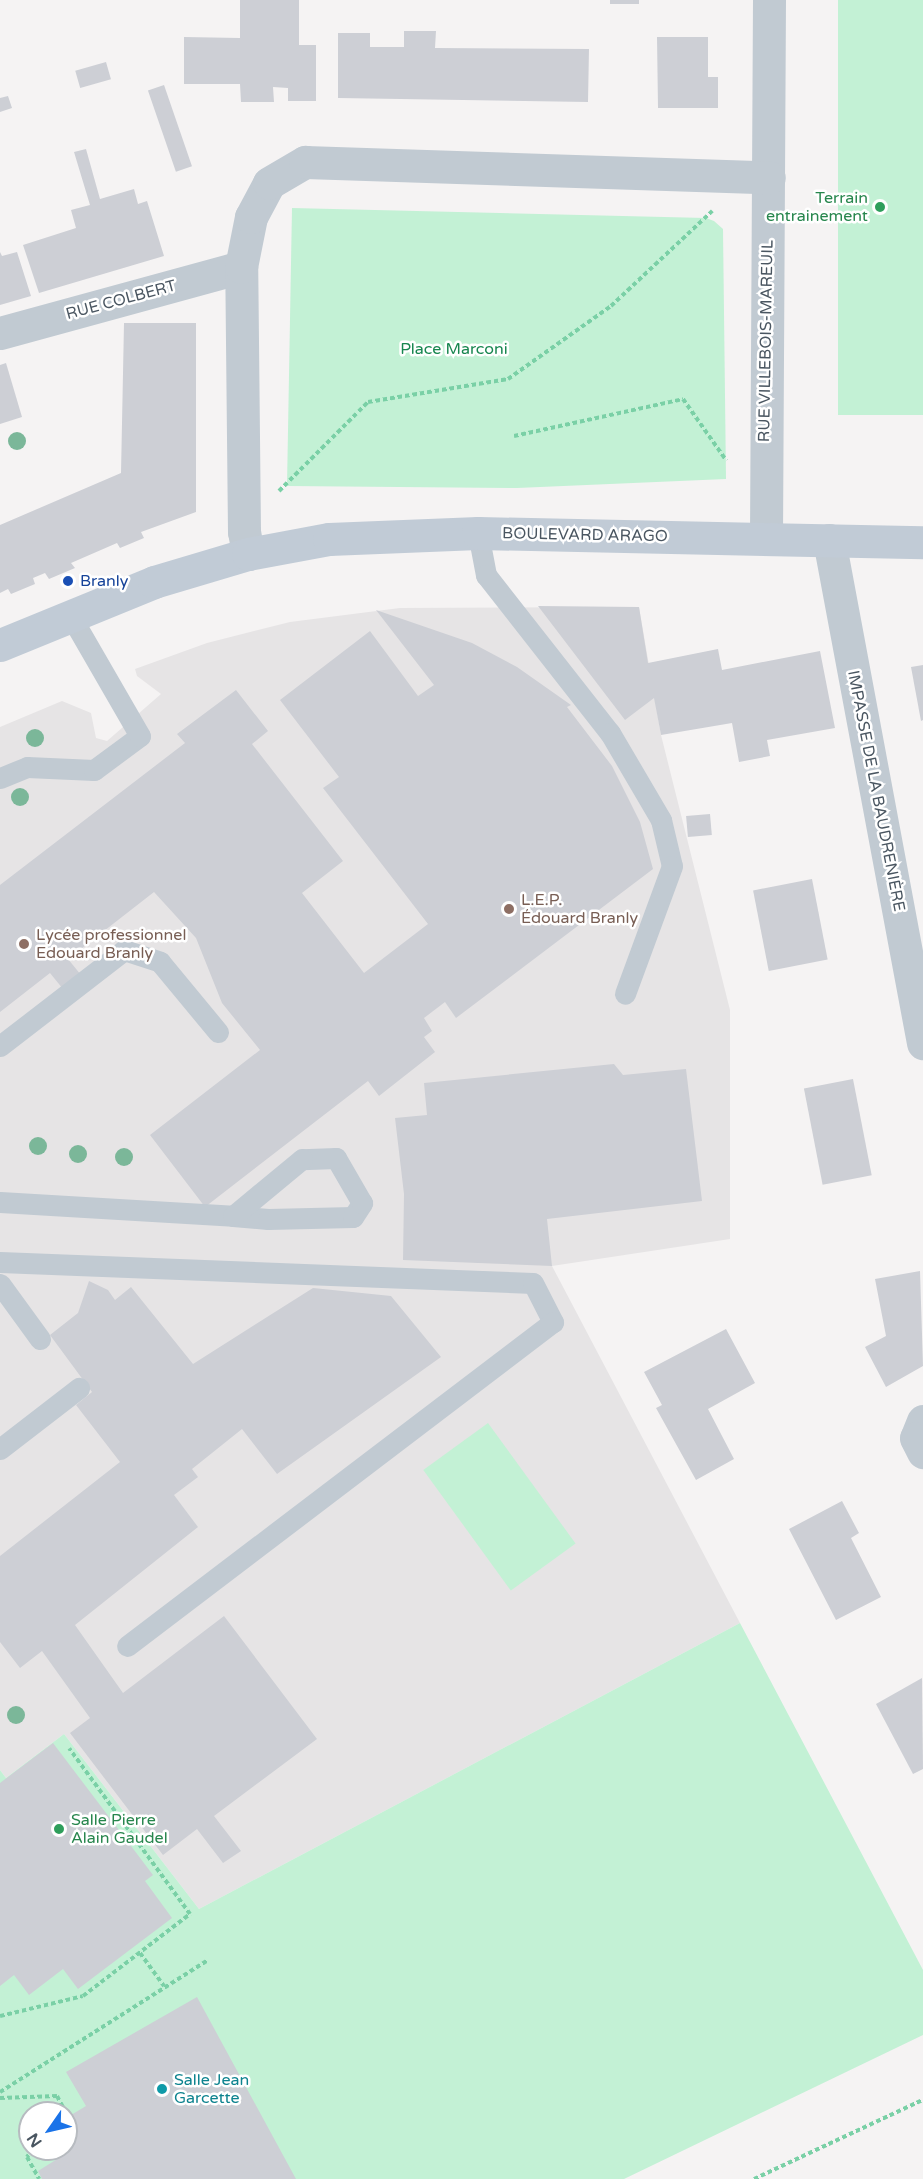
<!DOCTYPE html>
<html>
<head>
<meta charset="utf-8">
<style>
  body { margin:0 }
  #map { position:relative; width:923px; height:2179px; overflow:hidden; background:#f5f3f3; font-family:"Varela Round",sans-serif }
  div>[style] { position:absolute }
  .education>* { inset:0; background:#e6e4e5 }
  .green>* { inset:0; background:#c3f1d5; transform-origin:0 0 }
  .building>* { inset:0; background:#cdcfd5; transform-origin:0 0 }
  .path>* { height:4px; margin-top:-2px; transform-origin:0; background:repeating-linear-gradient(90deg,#7ad0a6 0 4.5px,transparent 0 7.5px) }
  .lane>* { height:21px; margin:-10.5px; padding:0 10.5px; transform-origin:10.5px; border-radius:10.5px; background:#c1cad2 }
  .street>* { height:33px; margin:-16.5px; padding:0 16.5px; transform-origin:16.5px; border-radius:16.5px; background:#c1cad2 }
  .secondary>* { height:33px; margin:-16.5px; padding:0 16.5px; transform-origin:16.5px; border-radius:16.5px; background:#c1cbd6 }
  .trees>* { width:18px; height:18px; margin:-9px; border-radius:50%; background:#7bb799 }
  .dots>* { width:16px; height:16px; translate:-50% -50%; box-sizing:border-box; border:3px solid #fff; border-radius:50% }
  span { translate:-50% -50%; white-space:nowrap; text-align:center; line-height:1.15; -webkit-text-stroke:5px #fff; paint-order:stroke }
  .leisure-label { font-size:16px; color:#27864d }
  .right { translate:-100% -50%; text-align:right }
  .left { translate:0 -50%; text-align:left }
  .street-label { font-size:16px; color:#4a5661 }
  .park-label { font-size:16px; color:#17864f }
  .transit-label { font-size:16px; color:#164399 }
  .education-label { font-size:16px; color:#785e54 }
  .culture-label { font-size:16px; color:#0d838f }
  .north { position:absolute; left:18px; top:2101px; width:60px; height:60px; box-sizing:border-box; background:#fff; border:2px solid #b7bbc0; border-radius:50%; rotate:236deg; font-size:16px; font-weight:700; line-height:24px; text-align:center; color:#4a5661 }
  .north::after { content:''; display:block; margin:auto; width:21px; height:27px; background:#1a73e8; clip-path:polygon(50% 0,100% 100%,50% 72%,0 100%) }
</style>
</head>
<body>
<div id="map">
  <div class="education">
    <i style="clip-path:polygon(639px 607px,661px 735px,730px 1010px,730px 1239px,552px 1266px,740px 1623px,199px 1909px,64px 1734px,6px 1778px,0 1770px,0 727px,62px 701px,91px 713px,96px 738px,107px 741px,161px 694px,137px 676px,135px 669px,207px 643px,290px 622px,400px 608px)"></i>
  </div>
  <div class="green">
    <i style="left:838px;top:0;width:85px;height:415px"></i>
    <i style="clip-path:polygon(292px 208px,706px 218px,714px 221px,723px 229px,726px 479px,517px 488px,287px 486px)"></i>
    <i style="left:488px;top:1423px;width:149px;height:80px;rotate:54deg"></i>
    <i style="clip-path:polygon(evenodd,740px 1623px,923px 1970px,923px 2035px,624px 2179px,0 2179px,0 1770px,6px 1778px,64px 1734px,199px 1909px,740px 1623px,30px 2113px,66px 2113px,66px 2149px,30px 2149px,30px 2113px)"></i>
  </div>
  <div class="building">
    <i style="clip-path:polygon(240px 0,299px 0,299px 45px,316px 45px,316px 101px,288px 101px,288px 88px,273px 87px,274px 102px,241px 102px,240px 84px,184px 84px,184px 37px,240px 38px)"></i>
    <i style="left:610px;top:0;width:29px;height:4px"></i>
    <i style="clip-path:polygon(404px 31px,436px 31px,435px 48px,589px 49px,588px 102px,338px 98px,338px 33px,370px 33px,370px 47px,404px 47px)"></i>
    <i style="clip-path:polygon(657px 37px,708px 37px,708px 77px,718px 77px,718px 108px,658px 108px)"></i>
    <i style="left:106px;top:62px;width:18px;height:32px;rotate:74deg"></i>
    <i style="left:164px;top:85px;width:86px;height:17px;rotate:71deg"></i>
    <i style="clip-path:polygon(8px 96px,12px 108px,0 112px,0 98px)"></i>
    <i style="clip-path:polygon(86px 149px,100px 199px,134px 189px,138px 204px,147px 201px,164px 256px,39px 293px,23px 245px,76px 228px,71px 210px,90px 205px,74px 152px)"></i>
    <i style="clip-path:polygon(0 252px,2px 256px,17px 252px,31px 296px,0 305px)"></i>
    <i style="clip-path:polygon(124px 323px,196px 323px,196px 512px,141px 532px,144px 538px,120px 548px,117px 543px,71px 563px,75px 568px,49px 579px,45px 573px,33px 578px,35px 584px,11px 594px,8px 589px,0 593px,0 525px,121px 473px)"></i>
    <i style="clip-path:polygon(6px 363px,22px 417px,0 424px,0 365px)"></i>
    <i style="clip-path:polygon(538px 606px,639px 607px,648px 663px,718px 649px,722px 670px,820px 651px,835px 728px,767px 740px,770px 756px,739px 762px,732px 723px,661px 735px,654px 698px,625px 720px)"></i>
    <i style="clip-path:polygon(376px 610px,472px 643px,517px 667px,571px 705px,567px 707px,612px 766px,640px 822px,653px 869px,456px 1018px,445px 1002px,424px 1018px,432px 1031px,424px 1037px,435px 1052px,379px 1096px,368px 1081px,205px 1207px,150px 1135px,260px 1050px,222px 1003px,196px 938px,154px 892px,68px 959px,81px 975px,63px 989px,50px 973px,0 1012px,0 885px,185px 743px,177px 734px,236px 690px,268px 731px,252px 744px,343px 861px,302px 893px,364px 973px,428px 924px,323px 788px,339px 777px,280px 700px,370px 631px,418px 696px,434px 685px)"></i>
    <i style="clip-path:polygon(923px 665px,923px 720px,921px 721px,911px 667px)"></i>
    <i style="left:710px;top:814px;width:21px;height:24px;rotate:85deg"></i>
    <i style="left:812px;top:879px;width:82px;height:60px;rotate:79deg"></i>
    <i style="clip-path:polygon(614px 1064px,623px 1075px,686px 1069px,702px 1201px,547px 1219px,552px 1266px,403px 1260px,404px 1194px,395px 1118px,427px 1115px,424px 1083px)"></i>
    <i style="left:853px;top:1079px;width:98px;height:50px;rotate:79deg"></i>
    <i style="clip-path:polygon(920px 1271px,923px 1366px,886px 1387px,865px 1347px,886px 1336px,875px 1279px)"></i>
    <i style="clip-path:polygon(89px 1281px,108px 1290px,115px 1300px,131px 1287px,193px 1364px,313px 1288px,391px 1296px,441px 1357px,277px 1474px,242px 1429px,192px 1469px,198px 1477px,174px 1495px,198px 1527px,75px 1625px,123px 1693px,224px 1616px,317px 1739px,214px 1816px,241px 1851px,223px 1863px,197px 1829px,163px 1855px,70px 1733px,90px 1718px,42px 1651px,20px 1668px,0 1642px,0 1556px,120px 1462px,76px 1405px,92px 1392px,50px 1335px,78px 1313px)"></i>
    <i style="clip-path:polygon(726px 1329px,755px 1383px,708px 1409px,734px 1459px,696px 1480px,656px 1408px,662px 1405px,644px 1372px)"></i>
    <i style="clip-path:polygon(842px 1501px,859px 1533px,851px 1538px,881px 1597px,836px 1620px,789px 1529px)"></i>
    <i style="clip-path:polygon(922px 1678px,923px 1769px,913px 1774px,876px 1704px)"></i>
    <i style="clip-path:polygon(53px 1743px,153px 1875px,145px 1881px,172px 1918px,78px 1989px,63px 1969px,29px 1995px,14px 1975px,0 1986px,0 1783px)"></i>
    <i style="clip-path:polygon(197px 1997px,296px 2179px,42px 2179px,38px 2171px,62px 2156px,71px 2115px,86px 2106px,66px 2072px)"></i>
  </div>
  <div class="path">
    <i style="left:514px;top:436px;width:173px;rotate:-12.3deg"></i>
    <i style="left:683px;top:399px;width:75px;rotate:54.8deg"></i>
    <i style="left:279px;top:491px;width:126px;rotate:-45deg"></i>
    <i style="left:368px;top:402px;width:142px;rotate:-9.3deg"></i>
    <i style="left:508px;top:379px;width:126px;rotate:-35.3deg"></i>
    <i style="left:611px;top:306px;width:139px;rotate:-43.2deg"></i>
    <i style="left:140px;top:1953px;width:41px;rotate:54deg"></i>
    <i style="left:0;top:2016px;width:85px;rotate:-13.5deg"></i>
    <i style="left:83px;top:1996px;width:135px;rotate:-37.5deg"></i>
    <i style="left:190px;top:1914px;width:205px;rotate:-126.1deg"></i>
    <i style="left:0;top:2092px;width:246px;rotate:-32.4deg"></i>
    <i style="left:0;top:2098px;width:57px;rotate:-2deg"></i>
    <i style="left:57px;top:2096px;width:15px;rotate:62deg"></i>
    <i style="left:64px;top:2109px;width:5px;rotate:127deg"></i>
    <i style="left:33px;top:2149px;width:10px;rotate:127deg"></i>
    <i style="left:27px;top:2157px;width:25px;rotate:61deg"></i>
    <i style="left:754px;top:2179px;width:187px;rotate:-25.1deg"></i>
  </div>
  <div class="lane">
    <i style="left:478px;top:533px;width:43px;rotate:79.2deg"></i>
    <i style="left:486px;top:575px;width:201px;rotate:51.9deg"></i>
    <i style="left:610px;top:733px;width:101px;rotate:59.6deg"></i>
    <i style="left:661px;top:820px;width:47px;rotate:76.6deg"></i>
    <i style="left:672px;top:866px;width:136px;rotate:110.2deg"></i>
    <i style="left:0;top:778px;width:29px;rotate:-22deg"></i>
    <i style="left:27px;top:767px;width:67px;rotate:2.6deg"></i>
    <i style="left:94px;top:770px;width:57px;rotate:-36.5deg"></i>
    <i style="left:140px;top:736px;width:140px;rotate:-120deg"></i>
    <i style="left:0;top:1046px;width:157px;rotate:-37.7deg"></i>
    <i style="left:124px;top:950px;width:38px;rotate:18deg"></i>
    <i style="left:160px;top:962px;width:91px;rotate:50.4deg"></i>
    <i style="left:0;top:1202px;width:233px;rotate:3.4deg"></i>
    <i style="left:233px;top:1216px;width:35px;rotate:5deg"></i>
    <i style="left:268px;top:1219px;width:85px;rotate:-1.3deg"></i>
    <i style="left:353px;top:1217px;width:17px;rotate:-57deg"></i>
    <i style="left:362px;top:1203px;width:52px;rotate:-120deg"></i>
    <i style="left:336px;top:1158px;width:34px;rotate:178deg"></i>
    <i style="left:302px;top:1159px;width:89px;rotate:140.4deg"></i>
    <i style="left:0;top:1262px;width:533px;rotate:2.26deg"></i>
    <i style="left:533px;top:1283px;width:44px;rotate:62.9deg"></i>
    <i style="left:553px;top:1322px;width:535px;rotate:142.74deg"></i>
    <i style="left:0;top:1284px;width:68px;rotate:54deg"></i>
    <i style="left:0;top:1449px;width:100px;rotate:-37.7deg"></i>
  </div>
  <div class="street">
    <i style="left:0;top:333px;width:250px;rotate:-15.3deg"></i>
    <i style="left:766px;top:537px;width:537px;rotate:-89.68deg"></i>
    <i style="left:829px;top:540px;width:512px;rotate:79.41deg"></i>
    <i style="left:248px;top:554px;width:22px;rotate:-100deg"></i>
    <i style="left:244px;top:532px;width:265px;rotate:-90.6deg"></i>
    <i style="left:241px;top:267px;width:51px;rotate:-78.7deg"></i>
    <i style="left:251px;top:217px;width:38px;rotate:-62deg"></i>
    <i style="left:269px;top:183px;width:42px;rotate:-30.3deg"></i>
    <i style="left:305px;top:162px;width:464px;rotate:1.9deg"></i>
    <i style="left:923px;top:1421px;width:18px;rotate:112deg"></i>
    <i style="left:916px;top:1438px;width:16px;rotate:63deg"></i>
  </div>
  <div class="secondary">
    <i style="left:0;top:645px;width:166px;rotate:-22.2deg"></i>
    <i style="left:154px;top:582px;width:98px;rotate:-16.6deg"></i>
    <i style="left:248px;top:554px;width:82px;rotate:-10.5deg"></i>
    <i style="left:329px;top:539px;width:149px;rotate:-2.3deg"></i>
    <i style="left:478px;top:533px;width:445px;rotate:1.2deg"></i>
  </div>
  <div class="trees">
    <i style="left:17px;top:441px"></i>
    <i style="left:35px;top:738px"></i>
    <i style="left:20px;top:797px"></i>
    <i style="left:38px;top:1146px"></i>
    <i style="left:78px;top:1154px"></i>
    <i style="left:124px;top:1157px"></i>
    <i style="left:16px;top:1715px"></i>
  </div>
  <div class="dots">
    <i style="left:880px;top:207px;background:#2e9e5b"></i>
    <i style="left:68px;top:581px;background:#1a4fb4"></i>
    <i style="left:509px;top:909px;background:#8d6e63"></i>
    <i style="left:24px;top:944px;background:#8d6e63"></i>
    <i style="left:59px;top:1829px;background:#2e9e5b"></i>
    <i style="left:162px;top:2089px;background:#0f9aa8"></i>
  </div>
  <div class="leisure-label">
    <span class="right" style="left:868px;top:207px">Terrain<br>entrainement</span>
    <span class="left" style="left:71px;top:1829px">Salle Pierre<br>Alain Gaudel</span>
  </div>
  <div class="street-label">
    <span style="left:121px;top:300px;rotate:-15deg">RUE COLBERT</span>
    <span style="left:766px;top:341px;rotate:-89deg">RUE VILLEBOIS-MAREUIL</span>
    <span style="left:585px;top:535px;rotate:1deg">BOULEVARD ARAGO</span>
    <span style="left:876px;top:791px;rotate:79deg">IMPASSE DE LA BAUDRENIÈRE</span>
  </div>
  <div class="park-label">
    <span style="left:454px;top:349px">Place Marconi</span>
  </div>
  <div class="transit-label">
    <span class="left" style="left:80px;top:581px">Branly</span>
  </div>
  <div class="education-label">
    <span class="left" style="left:521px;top:909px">L.E.P.<br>Édouard Branly</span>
    <span class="left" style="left:36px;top:944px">Lycée professionnel<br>Edouard Branly</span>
  </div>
  <div class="culture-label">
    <span class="left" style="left:174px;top:2089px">Salle Jean<br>Garcette</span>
  </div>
  <div class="north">N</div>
</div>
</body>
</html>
